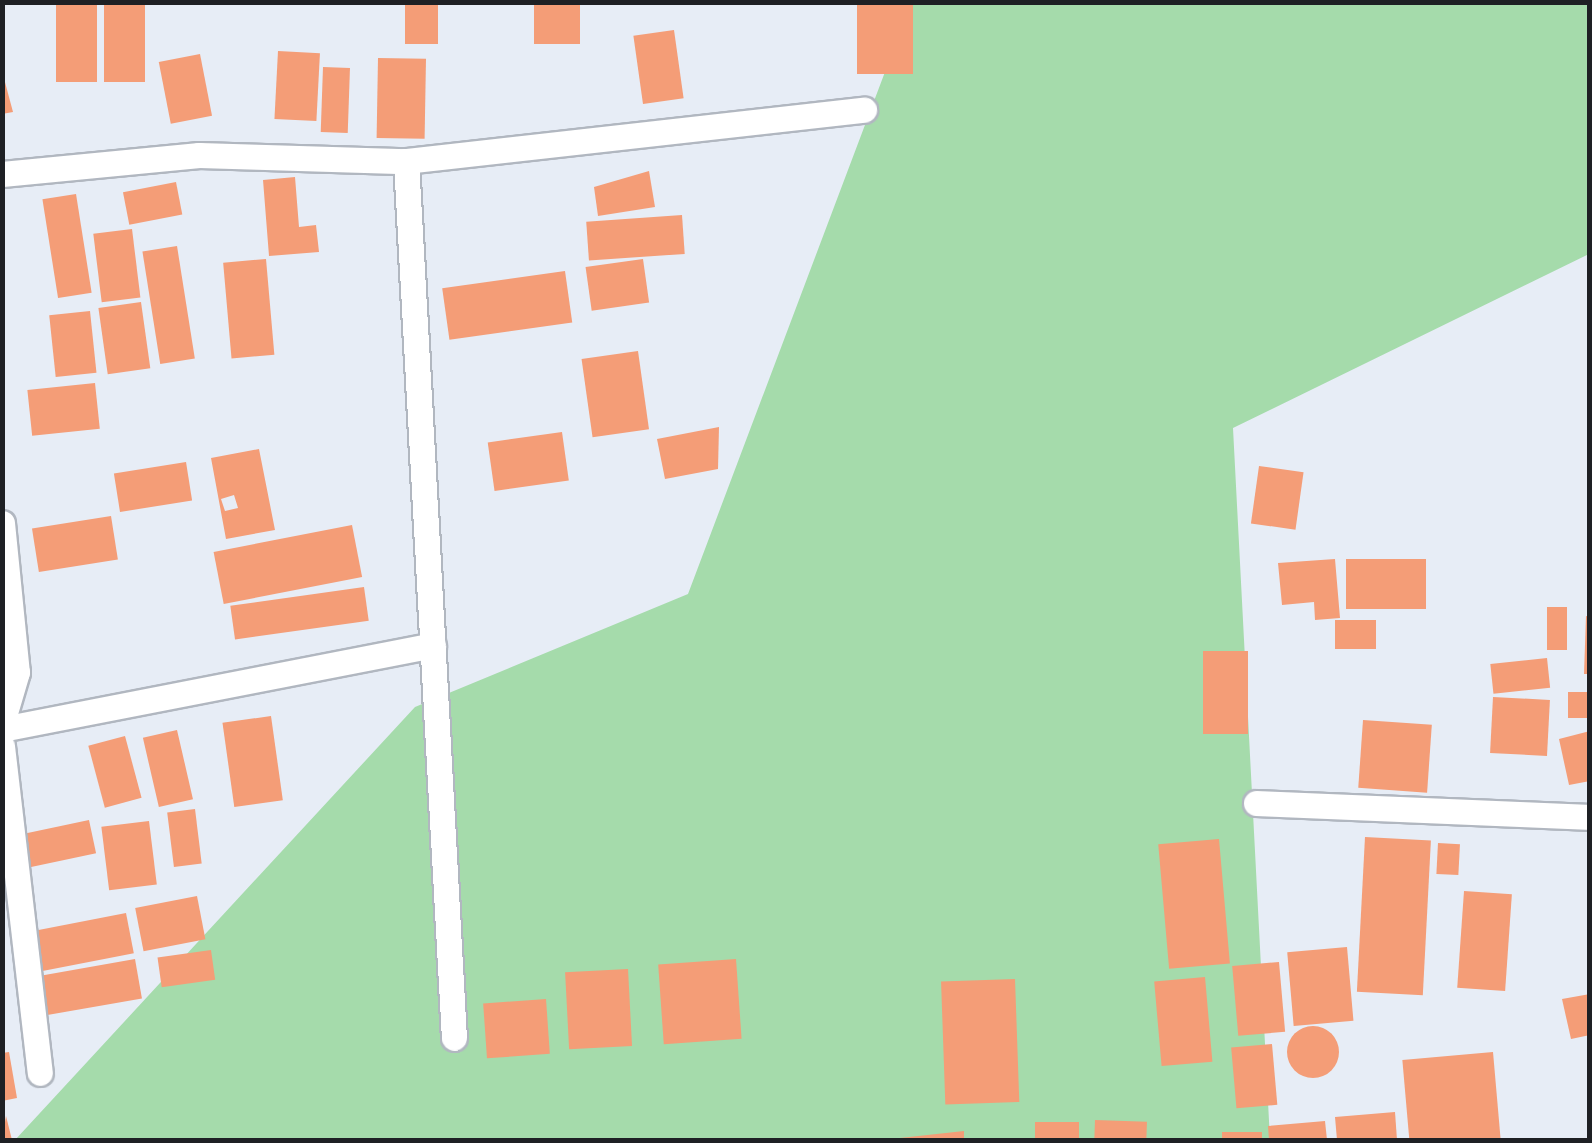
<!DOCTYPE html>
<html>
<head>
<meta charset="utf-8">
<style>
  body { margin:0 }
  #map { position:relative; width:1592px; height:1143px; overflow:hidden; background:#e7edf6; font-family:Montserrat,sans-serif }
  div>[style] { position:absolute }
  .green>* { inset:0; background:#a5dbab }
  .building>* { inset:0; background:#f49d77; transform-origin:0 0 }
  .round { border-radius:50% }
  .roads { filter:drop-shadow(2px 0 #b1b7c0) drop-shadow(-2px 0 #b1b7c0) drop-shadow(0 2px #b1b7c0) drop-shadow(0 -2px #b1b7c0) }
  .street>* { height:25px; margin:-12.5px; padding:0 12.5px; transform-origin:12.5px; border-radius:12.5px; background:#fff }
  span { translate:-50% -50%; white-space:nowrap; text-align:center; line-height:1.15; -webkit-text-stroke:8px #f7fafd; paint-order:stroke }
  .frame { position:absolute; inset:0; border:5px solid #1e2024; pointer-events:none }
</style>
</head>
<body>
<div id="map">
  <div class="green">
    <i style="clip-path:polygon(911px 3px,1589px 3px,1589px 254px,1233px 428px,1270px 1140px,15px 1140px,415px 707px,688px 594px)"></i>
  </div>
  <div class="building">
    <i style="left:56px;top:2px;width:41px;height:80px"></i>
    <i style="left:104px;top:2px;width:41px;height:80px"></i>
    <i style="left:405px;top:2px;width:33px;height:42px"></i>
    <i style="left:534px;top:2px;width:46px;height:42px"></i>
    <i style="left:857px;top:2px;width:56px;height:72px"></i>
    <i style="left:674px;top:30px;width:69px;height:41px;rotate:82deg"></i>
    <i style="left:278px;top:51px;width:42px;height:68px;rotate:3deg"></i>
    <i style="left:200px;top:54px;width:63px;height:42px;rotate:79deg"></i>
    <i style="left:378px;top:58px;width:48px;height:80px;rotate:1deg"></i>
    <i style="left:323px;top:67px;width:27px;height:65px;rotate:2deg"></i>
    <i style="clip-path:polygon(2px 71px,13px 112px,2px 114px)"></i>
    <i style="clip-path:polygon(649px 171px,655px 207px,598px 216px,594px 187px)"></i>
    <i style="clip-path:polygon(295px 177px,299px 227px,316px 225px,319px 252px,269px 256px,263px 180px)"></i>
    <i style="left:176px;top:182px;width:33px;height:54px;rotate:79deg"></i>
    <i style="left:76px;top:194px;width:100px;height:34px;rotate:81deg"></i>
    <i style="left:682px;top:215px;width:39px;height:96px;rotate:86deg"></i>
    <i style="left:132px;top:229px;width:69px;height:39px;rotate:83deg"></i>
    <i style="left:177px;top:246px;width:114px;height:35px;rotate:81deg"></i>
    <i style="left:266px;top:259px;width:96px;height:43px;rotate:85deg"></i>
    <i style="left:643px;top:259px;width:44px;height:58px;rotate:82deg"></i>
    <i style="left:565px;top:271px;width:52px;height:124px;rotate:82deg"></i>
    <i style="left:141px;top:302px;width:67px;height:43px;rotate:82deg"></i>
    <i style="left:90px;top:311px;width:62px;height:41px;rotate:84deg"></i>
    <i style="left:638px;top:351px;width:79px;height:57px;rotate:82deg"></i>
    <i style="left:95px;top:383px;width:46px;height:68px;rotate:84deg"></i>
    <i style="clip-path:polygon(719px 427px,718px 469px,665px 479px,657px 439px)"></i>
    <i style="left:562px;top:432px;width:49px;height:75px;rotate:82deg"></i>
    <i style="clip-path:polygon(evenodd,259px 449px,275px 530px,226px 539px,211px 458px,259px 449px,234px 495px,238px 508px,225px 511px,221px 499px,234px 495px)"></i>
    <i style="left:186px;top:462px;width:39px;height:73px;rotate:81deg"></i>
    <i style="left:1259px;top:466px;width:45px;height:58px;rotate:8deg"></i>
    <i style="left:111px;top:516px;width:44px;height:80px;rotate:81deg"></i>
    <i style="left:352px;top:525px;width:53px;height:141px;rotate:79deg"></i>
    <i style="clip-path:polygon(1335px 559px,1340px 618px,1315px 620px,1314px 602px,1282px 605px,1278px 563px)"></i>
    <i style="left:1346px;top:559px;width:80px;height:50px"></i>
    <i style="left:364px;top:587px;width:34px;height:135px;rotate:82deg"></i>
    <i style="left:1547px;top:607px;width:20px;height:43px"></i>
    <i style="clip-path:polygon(1586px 616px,1590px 617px,1590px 674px,1584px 674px)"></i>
    <i style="left:1335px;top:620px;width:41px;height:29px"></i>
    <i style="left:1203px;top:651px;width:45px;height:83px"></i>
    <i style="left:1547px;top:658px;width:30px;height:57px;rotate:84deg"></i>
    <i style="left:1590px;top:692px;width:26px;height:22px;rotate:90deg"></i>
    <i style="left:1493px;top:697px;width:57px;height:56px;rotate:3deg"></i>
    <i style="left:271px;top:716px;width:85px;height:49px;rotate:82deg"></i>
    <i style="left:1363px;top:720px;width:69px;height:68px;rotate:4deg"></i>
    <i style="left:177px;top:730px;width:71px;height:35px;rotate:77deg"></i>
    <i style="clip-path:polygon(1590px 731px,1590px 781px,1569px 785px,1559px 739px)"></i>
    <i style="left:125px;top:736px;width:64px;height:38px;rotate:75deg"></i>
    <i style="left:195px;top:809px;width:55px;height:28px;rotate:83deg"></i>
    <i style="left:89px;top:820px;width:34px;height:70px;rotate:78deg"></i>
    <i style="left:149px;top:821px;width:64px;height:48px;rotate:83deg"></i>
    <i style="left:1365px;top:837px;width:66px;height:155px;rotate:3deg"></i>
    <i style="left:1219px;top:839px;width:125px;height:61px;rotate:85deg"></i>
    <i style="left:1438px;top:843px;width:22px;height:31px;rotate:3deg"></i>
    <i style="left:1464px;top:891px;width:48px;height:97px;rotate:4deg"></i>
    <i style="left:197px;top:896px;width:44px;height:63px;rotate:79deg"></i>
    <i style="left:126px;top:913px;width:41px;height:93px;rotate:79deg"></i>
    <i style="left:1347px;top:947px;width:74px;height:60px;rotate:85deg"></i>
    <i style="left:211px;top:950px;width:30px;height:54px;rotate:82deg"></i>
    <i style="left:135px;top:959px;width:40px;height:96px;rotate:80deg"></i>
    <i style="left:736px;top:959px;width:80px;height:78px;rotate:86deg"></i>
    <i style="left:1279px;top:962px;width:70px;height:47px;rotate:85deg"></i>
    <i style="left:628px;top:969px;width:77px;height:63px;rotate:87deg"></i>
    <i style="left:1205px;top:977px;width:85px;height:51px;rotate:85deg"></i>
    <i style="left:1015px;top:979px;width:123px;height:74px;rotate:88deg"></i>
    <i style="clip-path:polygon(1590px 994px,1590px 1035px,1571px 1039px,1562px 999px)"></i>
    <i style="left:546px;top:999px;width:55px;height:63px;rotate:86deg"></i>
    <i class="round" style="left:1287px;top:1026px;width:52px;height:52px"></i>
    <i style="left:1272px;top:1044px;width:61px;height:41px;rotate:85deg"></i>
    <i style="clip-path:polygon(9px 1052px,17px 1098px,2px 1101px,2px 1053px)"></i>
    <i style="left:1493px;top:1052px;width:88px;height:91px;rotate:85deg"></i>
    <i style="clip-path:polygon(1395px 1112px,1397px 1140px,1337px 1140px,1335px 1117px)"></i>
    <i style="clip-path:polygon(6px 1116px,12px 1140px,2px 1140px)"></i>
    <i style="left:1095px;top:1120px;width:52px;height:20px;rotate:2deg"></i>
    <i style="clip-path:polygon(1325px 1121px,1327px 1140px,1269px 1140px,1268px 1126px)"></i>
    <i style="left:1079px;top:1122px;width:18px;height:44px;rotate:90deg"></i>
    <i style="clip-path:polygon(964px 1131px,964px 1140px,900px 1140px,900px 1138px)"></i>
    <i style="left:1262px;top:1132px;width:8px;height:40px;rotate:90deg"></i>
  </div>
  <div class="roads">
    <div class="street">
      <i style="left:406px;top:161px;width:878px;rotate:86.87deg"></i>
      <i style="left:2px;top:174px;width:198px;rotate:-5.5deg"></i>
      <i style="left:199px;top:155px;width:207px;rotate:1.7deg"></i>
      <i style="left:406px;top:161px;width:461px;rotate:-6.4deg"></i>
      <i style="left:2px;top:523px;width:150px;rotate:84.3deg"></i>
      <i style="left:17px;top:672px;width:53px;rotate:106.4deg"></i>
      <i style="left:2px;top:729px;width:439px;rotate:-11deg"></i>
      <i style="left:2px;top:746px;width:329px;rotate:83.4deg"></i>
      <i style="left:1256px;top:803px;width:334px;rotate:2.4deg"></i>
    </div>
  </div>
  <div class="frame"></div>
</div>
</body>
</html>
